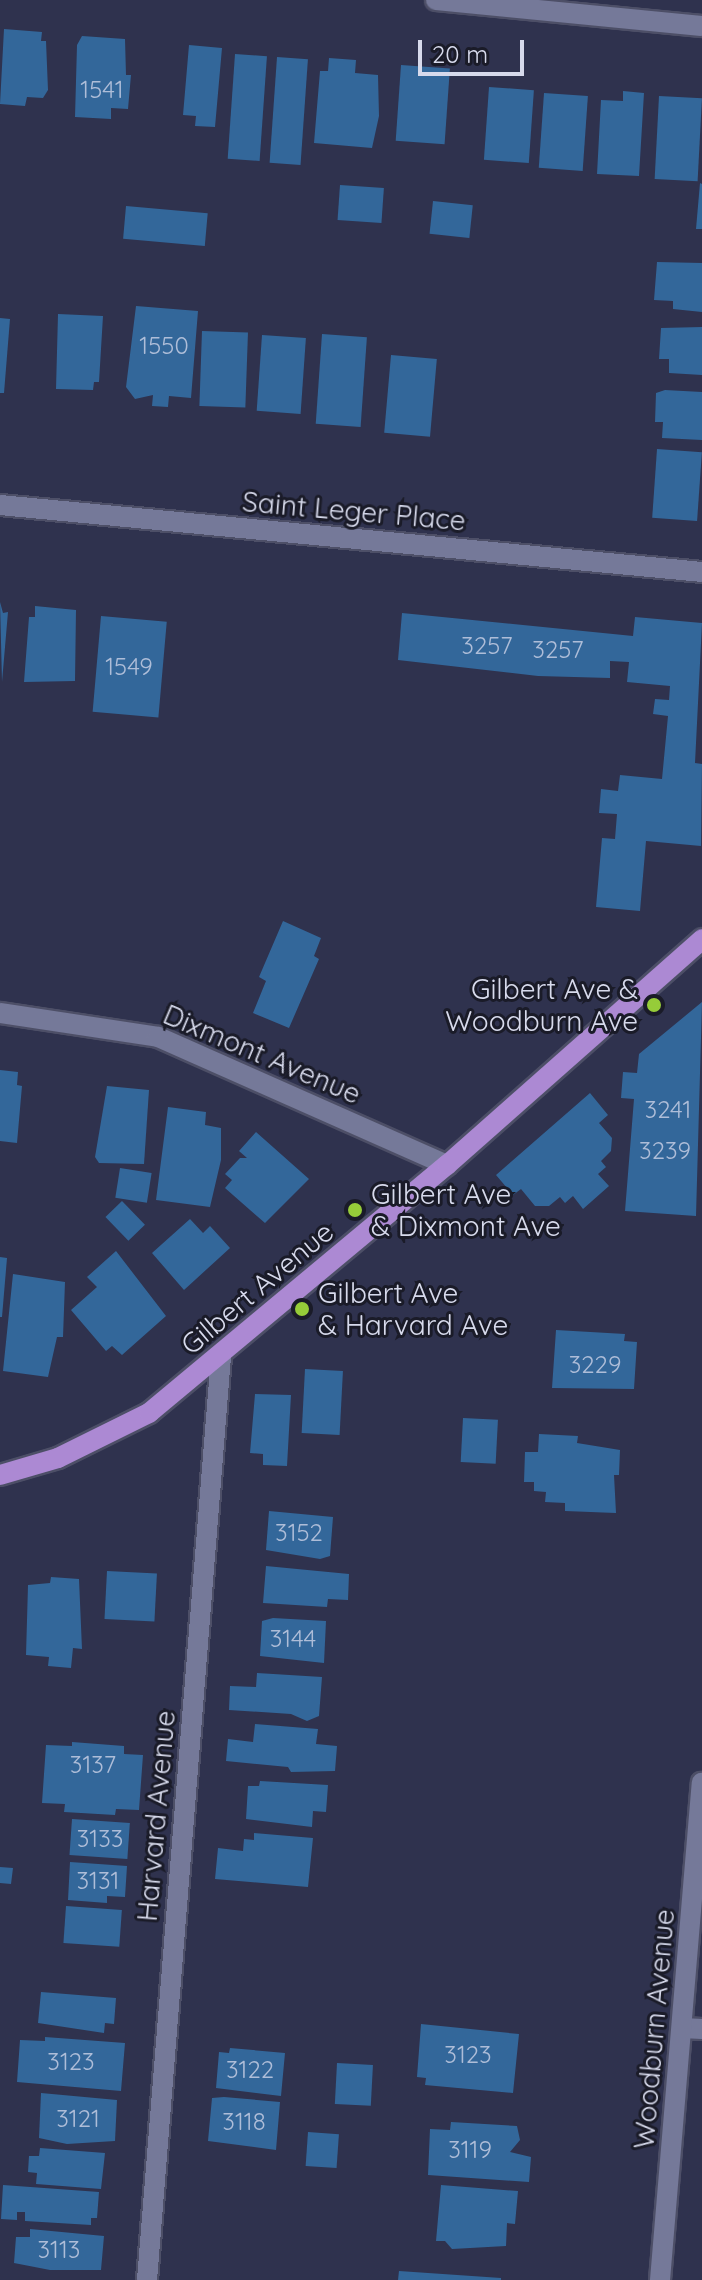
<!DOCTYPE html>
<html>
<head>
<meta charset="utf-8">
<style>
  body { margin:0 }
  #map { position:relative; width:702px; height:2280px; overflow:hidden; background:#2f324e; font-family:Quicksand,sans-serif }
  div>[style] { position:absolute }
  .building>* { inset:0; background:#33679a; transform-origin:0 0 }
  .roads { filter:drop-shadow(2px 0 #4d4f67) drop-shadow(-2px 0 #4d4f67) drop-shadow(0 2px #4d4f67) drop-shadow(0 -2px #4d4f67) }
  .minor>* { height:20px; margin:-10px; padding:0 10px; transform-origin:10px; border-radius:10px; background:#757999 }
  .tertiary>* { height:20px; margin:-10px; padding:0 10px; transform-origin:10px; border-radius:10px; background:#757999 }
  .primary>* { height:20px; margin:-10px; padding:0 10px; transform-origin:10px; border-radius:10px; background:#ac89d3 }
  .dots>* { width:22px; height:22px; translate:-50% -50%; box-sizing:border-box; border:4px solid #1a1b28; border-radius:50% }
  span { translate:-50% -50%; white-space:nowrap; text-align:center; line-height:1.15; -webkit-text-stroke:6px #1a1b28; paint-order:stroke }
  .number-label { font-size:24px; color:#aebdd8 }
  .number-label span { -webkit-text-stroke-width:0 }
  .street-label { font-size:28px; color:#d7daec }
  .poi-label { font-size:28px; color:#d7daec }
  .right { translate:-100% -50%; text-align:right }
  .left { translate:0 -50%; text-align:left }
  .scale { position:absolute; left:418px; top:40px; width:106px; height:36px; box-sizing:border-box; border:4px solid #d7daec; border-top:0; padding-left:10px; font-size:24px; line-height:28px; white-space:nowrap; color:#d7daec; -webkit-text-stroke:6px #1a1b28; paint-order:stroke }
</style>
</head>
<body>
<div id="map">
  <div class="building">
    <i style="clip-path:polygon(4px 29px,42px 32px,41px 41px,46px 41px,48px 90px,43px 98px,27px 97px,25px 106px,0 104px)"></i>
    <i style="clip-path:polygon(82px 36px,125px 39px,126px 75px,131px 75px,128px 109px,111px 108px,111px 119px,75px 117px,77px 45px)"></i>
    <i style="clip-path:polygon(189px 45px,222px 48px,215px 127px,195px 126px,196px 116px,183px 115px)"></i>
    <i style="left:235px;top:54px;width:32px;height:105px;rotate:4deg"></i>
    <i style="left:277px;top:57px;width:31px;height:106px;rotate:4deg"></i>
    <i style="clip-path:polygon(329px 58px,356px 60px,355px 73px,378px 75px,379px 116px,372px 148px,314px 143px,320px 71px,328px 71px)"></i>
    <i style="left:401px;top:65px;width:49px;height:76px;rotate:4deg"></i>
    <i style="left:489px;top:87px;width:45px;height:73px;rotate:4deg"></i>
    <i style="clip-path:polygon(623px 91px,644px 93px,639px 176px,597px 174px,601px 100px,623px 101px)"></i>
    <i style="left:544px;top:93px;width:44px;height:75px;rotate:4deg"></i>
    <i style="left:659px;top:96px;width:43px;height:83px;rotate:3deg"></i>
    <i style="clip-path:polygon(700px 183px,702px 184px,702px 229px,696px 229px)"></i>
    <i style="left:340px;top:185px;width:44px;height:35px;rotate:4deg"></i>
    <i style="left:433px;top:201px;width:40px;height:33px;rotate:6deg"></i>
    <i style="left:126px;top:206px;width:82px;height:33px;rotate:5deg"></i>
    <i style="clip-path:polygon(657px 262px,702px 263px,702px 312px,673px 309px,673px 301px,654px 300px)"></i>
    <i style="clip-path:polygon(136px 306px,198px 311px,191px 398px,169px 396px,168px 407px,152px 406px,153px 395px,135px 399px,126px 387px)"></i>
    <i style="clip-path:polygon(58px 314px,103px 316px,99px 382px,94px 382px,93px 390px,56px 389px)"></i>
    <i style="clip-path:polygon(0 318px,10px 319px,4px 393px,0 393px)"></i>
    <i style="clip-path:polygon(702px 327px,702px 375px,669px 373px,669px 359px,659px 359px,661px 328px)"></i>
    <i style="left:202px;top:331px;width:46px;height:75px;rotate:2deg"></i>
    <i style="left:322px;top:334px;width:45px;height:90px;rotate:4deg"></i>
    <i style="left:262px;top:335px;width:44px;height:76px;rotate:4deg"></i>
    <i style="left:391px;top:355px;width:46px;height:78px;rotate:5deg"></i>
    <i style="clip-path:polygon(665px 390px,702px 392px,702px 440px,662px 438px,663px 422px,655px 422px,656px 393px)"></i>
    <i style="left:657px;top:449px;width:45px;height:69px;rotate:4deg"></i>
    <i style="clip-path:polygon(0 602px,3px 613px,8px 612px,2px 682px)"></i>
    <i style="clip-path:polygon(35px 606px,76px 610px,75px 681px,24px 682px,29px 617px,35px 617px)"></i>
    <i style="clip-path:polygon(402px 613px,633px 636px,635px 617px,702px 623px,695px 763px,702px 764px,701px 846px,646px 841px,640px 911px,596px 907px,602px 838px,615px 839px,617px 814px,599px 813px,601px 789px,618px 791px,620px 775px,662px 779px,668px 716px,653px 714px,655px 699px,669px 700px,670px 686px,627px 682px,629px 662px,610px 661px,610px 678px,538px 676px,398px 660px)"></i>
    <i style="left:101px;top:616px;width:66px;height:96px;rotate:5deg"></i>
    <i style="clip-path:polygon(283px 921px,321px 938px,314px 956px,319px 959px,289px 1028px,253px 1013px,266px 981px,259px 977px)"></i>
    <i style="clip-path:polygon(702px 1002px,696px 1216px,625px 1211px,634px 1099px,621px 1098px,623px 1072px,637px 1073px,639px 1054px)"></i>
    <i style="clip-path:polygon(0 1070px,18px 1072px,17px 1085px,22px 1086px,17px 1143px,0 1141px)"></i>
    <i style="clip-path:polygon(107px 1086px,149px 1090px,144px 1164px,99px 1163px,95px 1157px)"></i>
    <i style="clip-path:polygon(590px 1093px,608px 1115px,599px 1123px,612px 1138px,611px 1151px,601px 1161px,606px 1167px,598px 1174px,609px 1186px,583px 1209px,573px 1196px,565px 1203px,560px 1197px,549px 1206px,535px 1206px,521px 1189px,513px 1195px,496px 1175px)"></i>
    <i style="clip-path:polygon(168px 1107px,206px 1112px,205px 1125px,221px 1128px,221px 1160px,210px 1207px,156px 1200px)"></i>
    <i style="clip-path:polygon(256px 1132px,309px 1179px,265px 1223px,225px 1188px,232px 1180px,225px 1174px,240px 1158px,247px 1158px,239px 1151px)"></i>
    <i style="left:120px;top:1168px;width:32px;height:30px;rotate:9deg"></i>
    <i style="left:122px;top:1201px;width:33px;height:23px;rotate:46deg"></i>
    <i style="clip-path:polygon(190px 1219px,203px 1233px,210px 1226px,230px 1248px,184px 1290px,152px 1253px)"></i>
    <i style="clip-path:polygon(116px 1251px,166px 1316px,122px 1355px,112px 1346px,106px 1351px,71px 1310px,97px 1287px,87px 1277px)"></i>
    <i style="clip-path:polygon(0 1257px,7px 1258px,2px 1317px,0 1317px)"></i>
    <i style="clip-path:polygon(13px 1274px,65px 1282px,63px 1337px,57px 1337px,48px 1377px,3px 1371px)"></i>
    <i style="clip-path:polygon(556px 1330px,625px 1334px,624px 1341px,637px 1342px,634px 1389px,552px 1388px)"></i>
    <i style="left:305px;top:1369px;width:38px;height:64px;rotate:3deg"></i>
    <i style="clip-path:polygon(255px 1394px,291px 1395px,287px 1466px,263px 1465px,263px 1454px,250px 1453px)"></i>
    <i style="left:463px;top:1418px;width:35px;height:44px;rotate:3deg"></i>
    <i style="clip-path:polygon(539px 1434px,578px 1436px,577px 1443px,620px 1450px,619px 1475px,614px 1475px,616px 1513px,565px 1511px,565px 1503px,545px 1502px,546px 1492px,534px 1491px,534px 1482px,524px 1482px,525px 1452px,538px 1452px)"></i>
    <i style="clip-path:polygon(269px 1511px,333px 1517px,330px 1556px,320px 1559px,266px 1550px)"></i>
    <i style="clip-path:polygon(266px 1566px,349px 1574px,348px 1600px,328px 1599px,327px 1607px,263px 1603px)"></i>
    <i style="left:107px;top:1571px;width:50px;height:48px;rotate:3deg"></i>
    <i style="clip-path:polygon(51px 1577px,79px 1579px,82px 1649px,73px 1648px,71px 1668px,48px 1666px,49px 1657px,26px 1655px,28px 1585px,50px 1583px)"></i>
    <i style="clip-path:polygon(273px 1618px,326px 1621px,324px 1663px,260px 1656px,262px 1621px)"></i>
    <i style="clip-path:polygon(257px 1673px,322px 1677px,319px 1716px,307px 1721px,291px 1714px,229px 1710px,230px 1686px,256px 1687px)"></i>
    <i style="clip-path:polygon(255px 1724px,318px 1729px,316px 1744px,337px 1746px,335px 1771px,291px 1772px,288px 1767px,226px 1761px,228px 1739px,253px 1742px)"></i>
    <i style="clip-path:polygon(72px 1742px,124px 1746px,124px 1754px,143px 1755px,139px 1810px,116px 1809px,115px 1815px,64px 1812px,65px 1804px,42px 1803px,46px 1745px,72px 1746px)"></i>
    <i style="clip-path:polygon(260px 1781px,328px 1785px,326px 1812px,313px 1811px,312px 1827px,246px 1819px,248px 1786px,259px 1786px)"></i>
    <i style="left:72px;top:1819px;width:58px;height:36px;rotate:4deg"></i>
    <i style="clip-path:polygon(254px 1833px,313px 1838px,308px 1887px,215px 1879px,218px 1848px,243px 1851px,244px 1839px,254px 1840px)"></i>
    <i style="clip-path:polygon(70px 1862px,127px 1866px,125px 1897px,107px 1896px,107px 1903px,68px 1900px)"></i>
    <i style="clip-path:polygon(0 1867px,13px 1868px,11px 1884px,0 1883px)"></i>
    <i style="left:66px;top:1906px;width:56px;height:37px;rotate:4deg"></i>
    <i style="clip-path:polygon(41px 1992px,116px 1998px,114px 2024px,105px 2023px,104px 2033px,38px 2023px)"></i>
    <i style="clip-path:polygon(421px 2024px,519px 2034px,513px 2093px,425px 2085px,426px 2078px,417px 2077px)"></i>
    <i style="clip-path:polygon(45px 2037px,125px 2043px,121px 2091px,17px 2082px,20px 2040px,45px 2041px)"></i>
    <i style="clip-path:polygon(230px 2048px,285px 2053px,281px 2096px,216px 2088px,219px 2052px,229px 2053px)"></i>
    <i style="left:337px;top:2063px;width:36px;height:41px;rotate:3deg"></i>
    <i style="clip-path:polygon(41px 2093px,117px 2100px,115px 2141px,67px 2144px,39px 2138px)"></i>
    <i style="clip-path:polygon(224px 2097px,280px 2102px,276px 2150px,208px 2141px,212px 2098px)"></i>
    <i style="clip-path:polygon(451px 2122px,517px 2126px,520px 2140px,510px 2152px,531px 2157px,529px 2182px,428px 2175px,430px 2129px,450px 2130px)"></i>
    <i style="left:308px;top:2132px;width:31px;height:34px;rotate:4deg"></i>
    <i style="clip-path:polygon(40px 2148px,105px 2153px,101px 2189px,36px 2184px,37px 2173px,28px 2172px,29px 2156px,39px 2156px)"></i>
    <i style="clip-path:polygon(3px 2185px,99px 2192px,97px 2218px,91px 2218px,91px 2225px,25px 2221px,25px 2212px,17px 2212px,17px 2220px,1px 2219px)"></i>
    <i style="clip-path:polygon(441px 2185px,518px 2191px,515px 2224px,507px 2223px,506px 2246px,452px 2249px,445px 2241px,436px 2241px)"></i>
    <i style="clip-path:polygon(30px 2229px,104px 2236px,101px 2270px,50px 2270px,14px 2263px,16px 2237px,30px 2237px)"></i>
    <i style="clip-path:polygon(399px 2271px,501px 2278px,501px 2280px,398px 2280px)"></i>
  </div>
  <div class="roads">
    <div class="minor">
      <i style="left:436px;top:0;width:267px;rotate:5.6deg"></i>
      <i style="left:0;top:505px;width:705px;rotate:5.45deg"></i>
      <i style="left:0;top:1013px;width:160px;rotate:8.6deg"></i>
      <i style="left:158px;top:1037px;width:316px;rotate:23.9deg"></i>
      <i style="left:682px;top:2028px;width:20px;rotate:3deg"></i>
      <i style="left:147px;top:2280px;width:927px;rotate:-85.42deg"></i>
    </div>
    <div class="tertiary">
      <i style="left:660px;top:2280px;width:499px;rotate:-85.2deg"></i>
    </div>
    <div class="primary">
      <i style="left:0;top:1475px;width:60px;rotate:-16.3deg"></i>
      <i style="left:58px;top:1458px;width:102px;rotate:-26.3deg"></i>
      <i style="left:149px;top:1413px;width:388px;rotate:-39.8deg"></i>
      <i style="left:447px;top:1165px;width:341px;rotate:-41.5deg"></i>
    </div>
  </div>
  <div class="dots">
    <i style="left:654px;top:1005px;background:#96cc39"></i>
    <i style="left:355px;top:1210px;background:#96cc39"></i>
    <i style="left:302px;top:1309px;background:#96cc39"></i>
  </div>
  <div class="number-label">
    <span style="left:102px;top:90px">1541</span>
    <span style="left:164px;top:346px">1550</span>
    <span style="left:487px;top:646px">3257</span>
    <span style="left:558px;top:650px">3257</span>
    <span style="left:129px;top:667px">1549</span>
    <span style="left:668px;top:1110px">3241</span>
    <span style="left:665px;top:1151px">3239</span>
    <span style="left:595px;top:1365px">3229</span>
    <span style="left:299px;top:1533px">3152</span>
    <span style="left:293px;top:1639px">3144</span>
    <span style="left:93px;top:1765px">3137</span>
    <span style="left:100px;top:1839px">3133</span>
    <span style="left:98px;top:1881px">3131</span>
    <span style="left:468px;top:2055px">3123</span>
    <span style="left:71px;top:2062px">3123</span>
    <span style="left:250px;top:2070px">3122</span>
    <span style="left:78px;top:2119px">3121</span>
    <span style="left:244px;top:2122px">3118</span>
    <span style="left:470px;top:2150px">3119</span>
    <span style="left:59px;top:2250px">3113</span>
  </div>
  <div class="street-label">
    <span style="left:354px;top:511px;rotate:5deg">Saint Leger Place</span>
    <span style="left:262px;top:1054px;rotate:23deg">Dixmont Avenue</span>
    <span style="left:257px;top:1288px;rotate:-40deg">Gilbert Avenue</span>
    <span style="left:156px;top:1816px;rotate:-85deg">Harvard Avenue</span>
    <span style="left:654px;top:2029px;rotate:-85deg">Woodburn Avenue</span>
  </div>
  <div class="poi-label">
    <span class="right" style="left:638px;top:1005px">Gilbert Ave &amp;<br>Woodburn Ave</span>
    <span class="left" style="left:371px;top:1210px">Gilbert Ave<br>&amp; Dixmont Ave</span>
    <span class="left" style="left:318px;top:1309px">Gilbert Ave<br>&amp; Harvard Ave</span>
  </div>
  <div class="scale">20 m</div>
</div>
</body>
</html>
